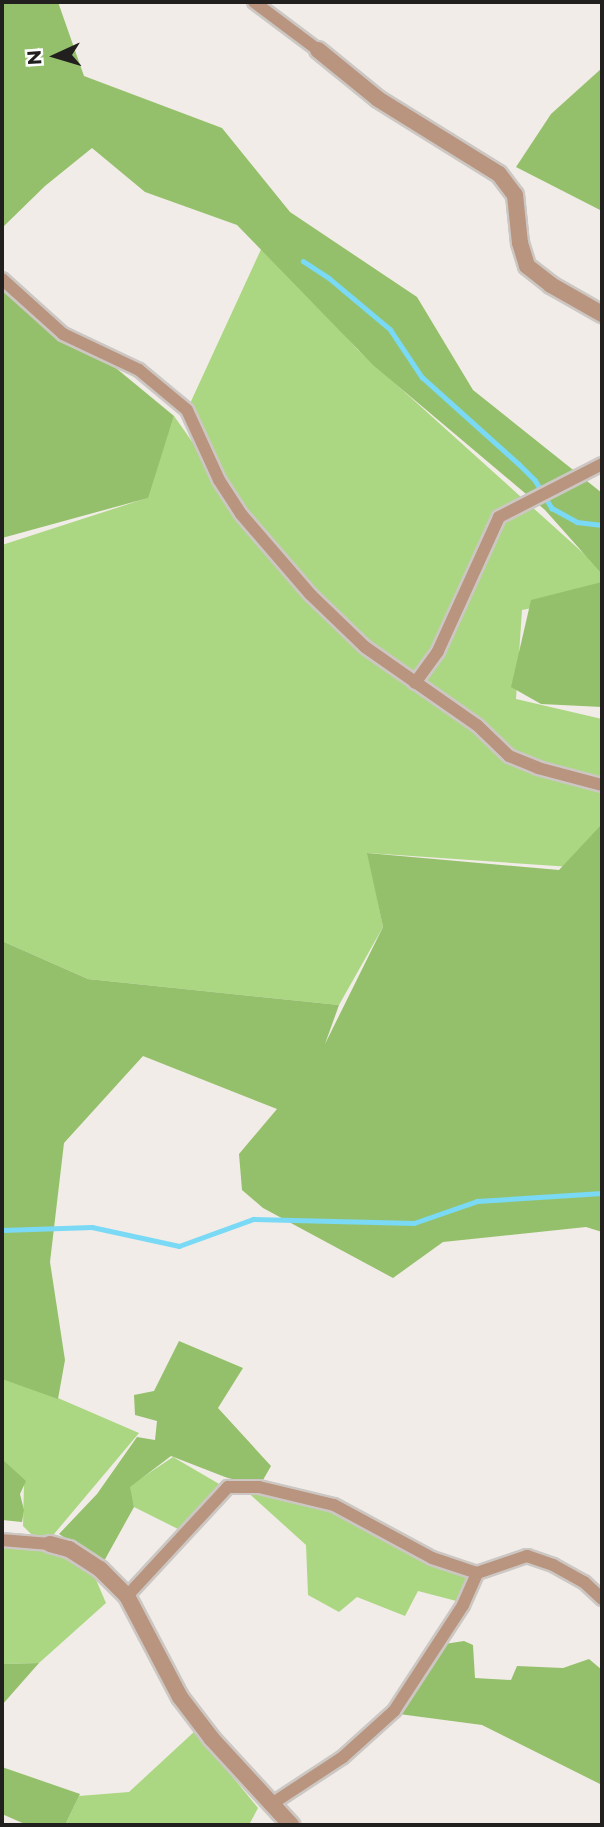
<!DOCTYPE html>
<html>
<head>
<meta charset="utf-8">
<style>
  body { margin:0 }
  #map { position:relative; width:604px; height:1827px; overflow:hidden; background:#f1ece7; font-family:Montserrat,sans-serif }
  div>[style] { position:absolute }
  .green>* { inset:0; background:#abd782 }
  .forest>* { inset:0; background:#95c06b }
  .stream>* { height:4.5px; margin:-2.25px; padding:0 2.25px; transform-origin:2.25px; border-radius:2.25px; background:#7ad9f5 }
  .roads { filter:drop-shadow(2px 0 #ccc7c3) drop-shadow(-2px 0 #ccc7c3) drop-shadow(0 2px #ccc7c3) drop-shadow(0 -2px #ccc7c3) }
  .minor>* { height:12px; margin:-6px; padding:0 6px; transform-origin:6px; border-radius:6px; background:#b9947e }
  .tertiary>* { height:16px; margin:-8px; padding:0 8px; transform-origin:8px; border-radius:8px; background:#b9947e }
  span { translate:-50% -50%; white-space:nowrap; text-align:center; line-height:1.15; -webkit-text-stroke:7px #fff; paint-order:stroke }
  .frame { position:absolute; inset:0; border:4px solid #22201f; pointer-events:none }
  .north { position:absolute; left:21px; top:21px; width:70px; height:70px; -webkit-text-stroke:5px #fff; paint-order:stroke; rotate:266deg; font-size:19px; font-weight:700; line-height:28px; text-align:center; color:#22201f }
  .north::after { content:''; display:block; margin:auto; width:24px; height:32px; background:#22201f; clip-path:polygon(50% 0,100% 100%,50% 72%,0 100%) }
</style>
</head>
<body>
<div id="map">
  <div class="green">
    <i style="clip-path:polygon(263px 245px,358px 350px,602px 570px,602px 594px,522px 610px,516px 699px,602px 719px,602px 824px,571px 867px,368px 853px,383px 927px,339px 1005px,88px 979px,2px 941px,2px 545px,147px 498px,174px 416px,220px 481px,187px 410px)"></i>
    <i style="clip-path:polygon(2px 1378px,51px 1395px,139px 1433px,49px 1540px,31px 1534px,23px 1526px,24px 1484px,2px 1462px)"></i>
    <i style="clip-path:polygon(173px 1457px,226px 1488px,182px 1531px,134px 1507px,128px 1487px)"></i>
    <i style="clip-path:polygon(242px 1487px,324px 1503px,475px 1574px,464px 1603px,418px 1591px,405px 1616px,357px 1597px,339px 1612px,308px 1595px,306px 1545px)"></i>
    <i style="clip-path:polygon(2px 1541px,52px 1552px,94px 1575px,106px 1603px,39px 1663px,2px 1664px)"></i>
    <i style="clip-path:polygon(195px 1731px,258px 1808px,249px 1825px,65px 1825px,79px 1796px,129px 1792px)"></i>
  </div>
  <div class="forest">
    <i style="clip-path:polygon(2px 2px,58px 2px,84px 76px,222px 128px,290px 212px,417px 297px,473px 390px,602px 493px,602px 574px,545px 510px,373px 365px,237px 225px,145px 192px,92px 148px,45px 186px,2px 228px)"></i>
    <i style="clip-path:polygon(602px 68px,602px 211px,516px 167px,551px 114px)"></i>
    <i style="clip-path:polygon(2px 274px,174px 416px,148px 498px,2px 538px)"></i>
    <i style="clip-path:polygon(602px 582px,602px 707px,541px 704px,511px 687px,531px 600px)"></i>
    <i style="clip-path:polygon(602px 824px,602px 1232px,586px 1227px,443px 1242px,393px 1278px,263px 1208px,242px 1190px,239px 1154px,277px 1109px,143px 1056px,64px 1143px,50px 1262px,65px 1360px,58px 1399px,2px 1379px,2px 941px,88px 979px,339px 1005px,325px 1044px,383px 927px,367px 853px,559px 870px)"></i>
    <i style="clip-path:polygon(179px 1341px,243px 1368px,218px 1408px,271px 1466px,259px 1487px,225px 1477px,171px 1456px,130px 1487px,134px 1507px,103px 1563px,59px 1534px,97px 1494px,137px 1437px,155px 1440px,157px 1421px,135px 1415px,134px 1395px,154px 1391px)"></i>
    <i style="clip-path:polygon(2px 1459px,26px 1481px,20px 1494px,24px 1510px,22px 1522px,2px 1520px)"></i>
    <i style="clip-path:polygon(464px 1641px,473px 1645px,475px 1678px,511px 1680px,517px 1666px,563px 1668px,589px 1659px,602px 1670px,602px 1785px,482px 1725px,399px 1714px,438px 1645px)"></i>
    <i style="clip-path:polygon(39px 1663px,2px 1705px,2px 1664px)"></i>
    <i style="clip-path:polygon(2px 1767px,80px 1794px,65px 1825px,27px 1825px,2px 1814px)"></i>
  </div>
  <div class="stream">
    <i style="left:303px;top:261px;width:31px;rotate:33deg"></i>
    <i style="left:329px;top:278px;width:80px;rotate:39.9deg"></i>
    <i style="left:390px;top:329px;width:58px;rotate:56.3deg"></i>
    <i style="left:422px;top:377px;width:130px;rotate:41.9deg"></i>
    <i style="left:519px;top:464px;width:23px;rotate:45deg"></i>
    <i style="left:535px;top:480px;width:33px;rotate:59deg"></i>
    <i style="left:552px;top:508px;width:29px;rotate:29deg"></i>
    <i style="left:577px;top:522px;width:25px;rotate:7deg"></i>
    <i style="left:2px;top:1230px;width:90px;rotate:-1.9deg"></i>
    <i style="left:92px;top:1227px;width:89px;rotate:12.3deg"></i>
    <i style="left:179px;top:1246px;width:79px;rotate:-20deg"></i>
    <i style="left:253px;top:1219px;width:161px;rotate:1.4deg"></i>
    <i style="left:414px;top:1223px;width:67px;rotate:-19.2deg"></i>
    <i style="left:477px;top:1201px;width:125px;rotate:-3.7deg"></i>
  </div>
  <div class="roads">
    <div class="minor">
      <i style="left:254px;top:2px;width:80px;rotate:36.9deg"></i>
      <i style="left:2px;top:279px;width:82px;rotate:42deg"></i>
      <i style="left:63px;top:334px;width:84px;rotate:25.3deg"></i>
      <i style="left:139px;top:370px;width:62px;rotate:39.8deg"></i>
      <i style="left:187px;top:410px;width:77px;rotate:65.4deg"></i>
      <i style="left:219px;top:480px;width:40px;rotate:57.1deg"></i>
      <i style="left:241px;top:514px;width:106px;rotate:49.2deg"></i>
      <i style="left:310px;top:594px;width:76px;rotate:43.9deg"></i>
      <i style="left:365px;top:647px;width:136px;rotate:34.9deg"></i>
      <i style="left:477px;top:725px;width:45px;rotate:44.1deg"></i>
      <i style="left:509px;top:756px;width:31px;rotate:22deg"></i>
      <i style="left:538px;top:768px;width:66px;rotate:14.9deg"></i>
      <i style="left:415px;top:683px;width:39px;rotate:-54deg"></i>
      <i style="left:438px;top:651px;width:147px;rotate:-65.5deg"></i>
      <i style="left:499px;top:517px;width:116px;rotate:-27.2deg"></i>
      <i style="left:2px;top:1540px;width:48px;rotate:4.8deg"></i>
      <i style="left:127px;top:1596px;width:149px;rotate:-47.2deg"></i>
      <i style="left:228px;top:1487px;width:31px"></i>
      <i style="left:259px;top:1487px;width:77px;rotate:13.5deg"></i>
      <i style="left:334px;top:1505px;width:111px;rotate:28.4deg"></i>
      <i style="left:432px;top:1558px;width:47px;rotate:18.4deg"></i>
      <i style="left:477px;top:1573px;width:53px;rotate:-18.8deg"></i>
      <i style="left:527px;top:1556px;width:28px;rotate:19deg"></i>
      <i style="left:553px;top:1565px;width:35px;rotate:29deg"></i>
      <i style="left:584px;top:1582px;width:25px;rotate:43deg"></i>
      <i style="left:270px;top:1805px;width:87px;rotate:-33.3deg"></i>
      <i style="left:343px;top:1757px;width:69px;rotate:-42deg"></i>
      <i style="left:394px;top:1711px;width:126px;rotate:-56.9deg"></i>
      <i style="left:463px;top:1605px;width:35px;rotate:-66deg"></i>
    </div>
    <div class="tertiary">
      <i style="left:318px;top:50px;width:77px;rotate:39.2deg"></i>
      <i style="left:378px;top:99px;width:142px;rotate:31.8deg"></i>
      <i style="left:499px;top:174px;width:26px;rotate:53deg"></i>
      <i style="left:515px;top:195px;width:48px;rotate:84.1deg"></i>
      <i style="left:520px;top:243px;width:24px;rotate:73deg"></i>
      <i style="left:527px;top:266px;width:31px;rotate:38deg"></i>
      <i style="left:551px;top:285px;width:59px;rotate:29.6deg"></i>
      <i style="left:50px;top:1544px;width:20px;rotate:15deg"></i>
      <i style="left:69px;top:1549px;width:37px;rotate:33deg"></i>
      <i style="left:100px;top:1569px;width:38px;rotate:45deg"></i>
      <i style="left:127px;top:1596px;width:114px;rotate:62.3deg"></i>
      <i style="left:180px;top:1697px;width:53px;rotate:52.7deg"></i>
      <i style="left:212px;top:1739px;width:117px;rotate:47.4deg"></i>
    </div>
  </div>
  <div class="frame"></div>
  <div class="north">N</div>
</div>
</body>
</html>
